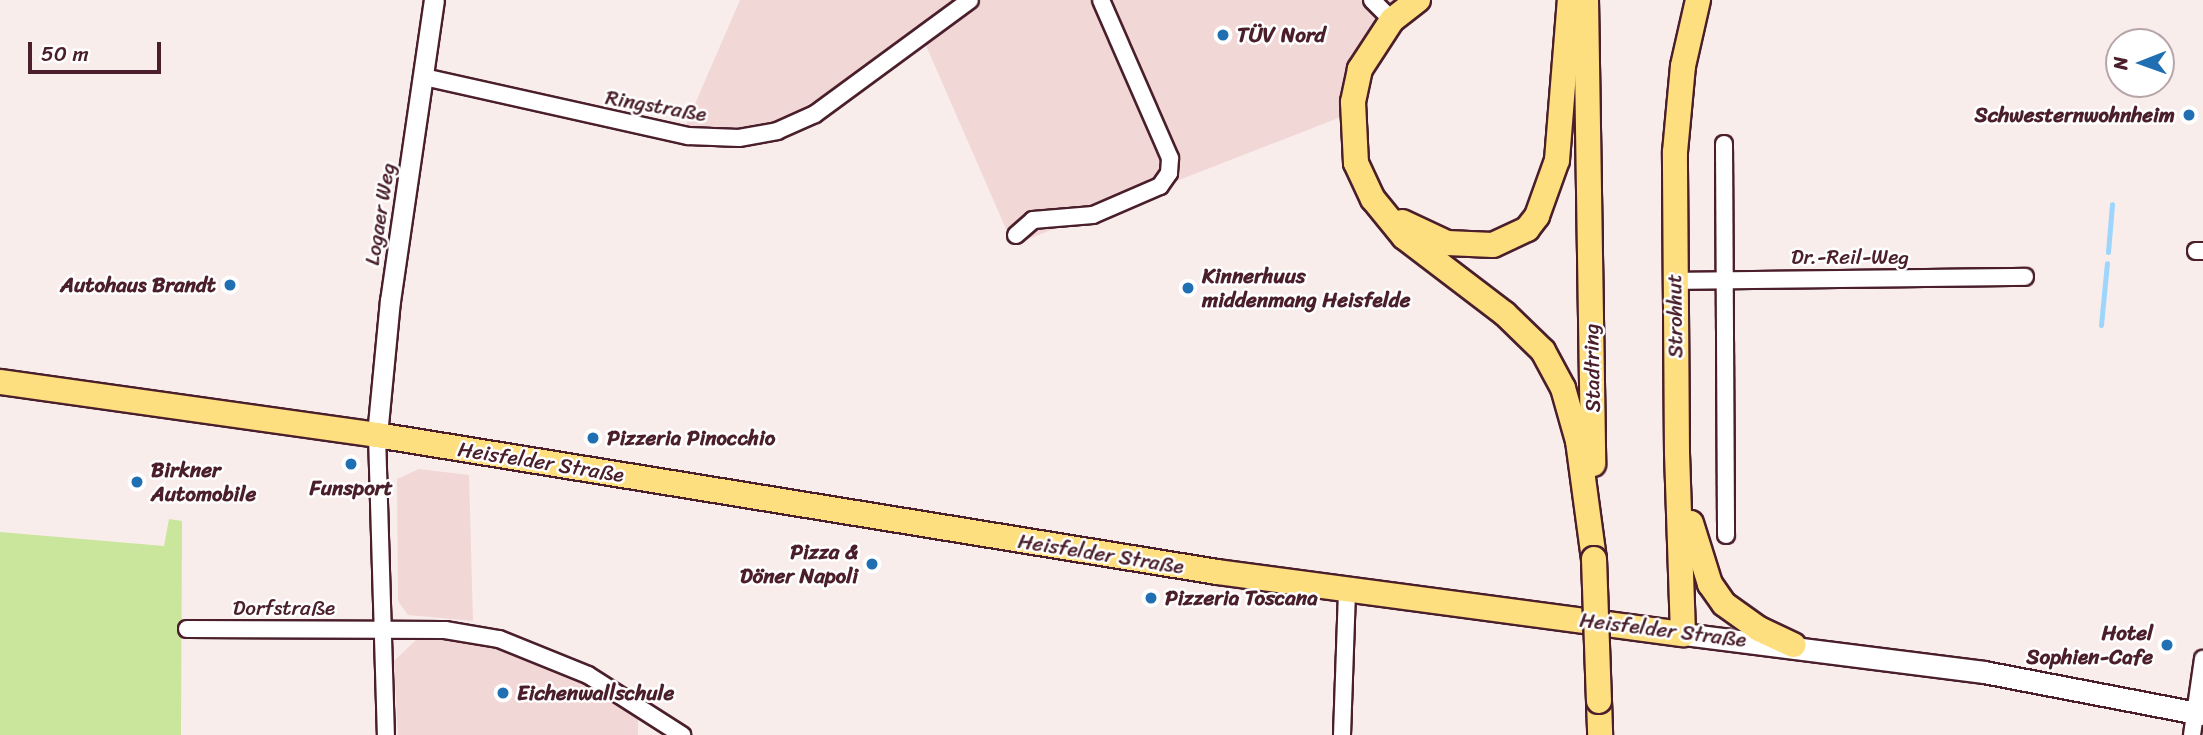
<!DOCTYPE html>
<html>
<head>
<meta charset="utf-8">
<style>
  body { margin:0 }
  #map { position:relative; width:2203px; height:735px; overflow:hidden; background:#f9edec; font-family:Sriracha,sans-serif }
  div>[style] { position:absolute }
  .built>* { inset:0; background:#f1d7d6 }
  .green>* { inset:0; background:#cae59c }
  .stream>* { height:5px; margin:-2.5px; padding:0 2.5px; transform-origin:2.5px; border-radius:2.5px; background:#9ed5fd }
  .roads { filter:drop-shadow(2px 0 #4a1f2b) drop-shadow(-2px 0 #4a1f2b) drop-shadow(0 2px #4a1f2b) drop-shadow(0 -2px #4a1f2b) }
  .minor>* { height:16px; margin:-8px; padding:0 8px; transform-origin:8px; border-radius:8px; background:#fff }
  .tertiary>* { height:19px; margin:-9.5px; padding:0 9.5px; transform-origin:9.5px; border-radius:9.5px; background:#fff }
  .secondary>* { height:21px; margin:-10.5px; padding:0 10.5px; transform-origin:10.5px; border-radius:10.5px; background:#fff }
  .primary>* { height:24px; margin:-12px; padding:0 12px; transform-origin:12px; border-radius:12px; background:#fedf80 }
  .trunk>* { height:24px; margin:-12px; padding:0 12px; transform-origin:12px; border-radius:12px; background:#fedf80 }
  .bridges { filter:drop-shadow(2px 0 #4a1f2b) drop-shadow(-2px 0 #4a1f2b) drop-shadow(0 2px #4a1f2b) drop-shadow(0 -2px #4a1f2b) }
  .trunk-bridge>* { height:24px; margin:-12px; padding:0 12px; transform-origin:12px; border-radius:12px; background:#fedf80 }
  .dots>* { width:19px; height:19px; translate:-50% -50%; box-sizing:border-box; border:4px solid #fff; border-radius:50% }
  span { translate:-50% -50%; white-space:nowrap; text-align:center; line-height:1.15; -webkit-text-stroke:5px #fff; paint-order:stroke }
  .poi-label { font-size:21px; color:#4a1f2b; font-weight:700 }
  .left { translate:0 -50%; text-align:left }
  .right { translate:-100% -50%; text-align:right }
  .street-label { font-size:21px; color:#4a1f2b }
  .north { position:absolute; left:2105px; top:28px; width:70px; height:70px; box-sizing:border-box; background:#fff; border:2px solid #b7a5aa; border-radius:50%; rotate:269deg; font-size:19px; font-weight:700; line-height:28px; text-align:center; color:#4a1f2b }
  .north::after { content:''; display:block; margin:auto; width:24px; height:32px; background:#1f6fb2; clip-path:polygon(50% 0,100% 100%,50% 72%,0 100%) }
  .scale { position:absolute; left:28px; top:42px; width:133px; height:32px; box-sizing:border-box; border:4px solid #4a1f2b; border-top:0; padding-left:9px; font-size:21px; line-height:24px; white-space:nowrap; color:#4a1f2b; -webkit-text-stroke:5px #fff; paint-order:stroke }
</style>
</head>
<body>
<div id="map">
  <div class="built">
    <i style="clip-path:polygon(740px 0,1417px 0,1392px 17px,1351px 113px,1013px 245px,921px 34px,780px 122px,740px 131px,685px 127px)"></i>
    <i style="clip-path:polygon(419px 469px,469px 475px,473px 621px,408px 615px,398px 601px,397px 479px)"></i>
    <i style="clip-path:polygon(419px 637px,499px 645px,537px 657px,638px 710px,638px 735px,398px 735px,394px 661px)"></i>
  </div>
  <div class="green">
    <i style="clip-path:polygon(169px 519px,182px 521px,181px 735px,0 735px,0 532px,164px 546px)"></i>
  </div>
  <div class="stream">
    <i style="left:2108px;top:252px;width:48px;rotate:-85.2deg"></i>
    <i style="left:2101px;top:325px;width:62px;rotate:-84.5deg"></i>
  </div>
  <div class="roads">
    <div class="minor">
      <i style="left:1372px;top:0;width:28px;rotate:45deg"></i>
      <i style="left:424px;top:77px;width:271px;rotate:12.6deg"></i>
      <i style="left:688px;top:136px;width:51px;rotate:2.2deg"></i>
      <i style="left:739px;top:138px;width:39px;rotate:-10deg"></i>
      <i style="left:777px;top:131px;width:42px;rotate:-24.1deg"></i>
      <i style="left:815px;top:114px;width:192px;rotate:-36.3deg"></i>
      <i style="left:1724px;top:144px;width:391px;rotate:89.7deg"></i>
      <i style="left:1016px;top:235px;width:23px;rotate:-41deg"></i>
      <i style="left:1033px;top:220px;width:60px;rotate:-4.8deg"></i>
      <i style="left:1093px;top:215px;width:73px;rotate:-23.4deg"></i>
      <i style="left:1160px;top:186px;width:16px;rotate:-55deg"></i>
      <i style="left:1169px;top:173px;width:15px;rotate:-86deg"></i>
      <i style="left:1170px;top:158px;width:172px;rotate:-113.6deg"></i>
      <i style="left:2196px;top:251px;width:7px"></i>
      <i style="left:1675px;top:281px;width:350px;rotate:-0.7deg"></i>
      <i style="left:377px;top:435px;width:300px;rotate:88.3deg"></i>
      <i style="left:187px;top:629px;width:258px;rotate:0.2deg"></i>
      <i style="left:445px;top:630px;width:55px;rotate:9.5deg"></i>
      <i style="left:499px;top:639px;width:96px;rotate:22deg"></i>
      <i style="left:588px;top:675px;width:112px;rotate:32.6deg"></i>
      <i style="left:1342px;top:735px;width:144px;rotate:-88deg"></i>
      <i style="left:2192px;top:735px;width:77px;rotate:-81.8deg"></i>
    </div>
    <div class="tertiary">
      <i style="left:377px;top:435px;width:135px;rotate:-84.5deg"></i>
      <i style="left:390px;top:301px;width:304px;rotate:-81.7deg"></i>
    </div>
    <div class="secondary">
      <i style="left:1683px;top:634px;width:303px;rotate:7.2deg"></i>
      <i style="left:1984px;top:672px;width:223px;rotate:10.9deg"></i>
    </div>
    <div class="primary">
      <i style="left:1392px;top:20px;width:33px;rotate:-38deg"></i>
      <i style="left:0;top:382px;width:381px;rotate:8deg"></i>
      <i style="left:377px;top:435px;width:851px;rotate:9.26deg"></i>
      <i style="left:1217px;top:572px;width:470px;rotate:7.6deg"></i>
      <i style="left:1683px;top:634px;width:181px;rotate:-91.9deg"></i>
      <i style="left:1677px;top:453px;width:301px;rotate:-90.4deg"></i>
      <i style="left:1675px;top:152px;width:86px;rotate:-84.7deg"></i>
      <i style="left:1683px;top:66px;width:68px;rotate:-77.2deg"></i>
      <i style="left:1691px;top:523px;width:64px;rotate:72.7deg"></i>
      <i style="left:1710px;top:584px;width:24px;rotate:55deg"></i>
      <i style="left:1724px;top:604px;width:43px;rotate:35.5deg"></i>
      <i style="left:1759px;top:629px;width:38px;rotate:25deg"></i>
    </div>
    <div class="trunk">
      <i style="left:1586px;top:0;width:464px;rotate:89.1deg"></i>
      <i style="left:1392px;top:20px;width:59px;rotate:123.1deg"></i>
      <i style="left:1360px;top:69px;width:34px;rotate:102deg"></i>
      <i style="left:1353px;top:102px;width:61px;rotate:87.2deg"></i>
      <i style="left:1356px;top:163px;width:40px;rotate:65deg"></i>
      <i style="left:1373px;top:199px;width:49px;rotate:50.8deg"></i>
      <i style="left:1404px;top:237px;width:127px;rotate:37.3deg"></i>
      <i style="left:1505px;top:314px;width:53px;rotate:44.2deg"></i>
      <i style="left:1543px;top:351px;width:42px;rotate:61.6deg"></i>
      <i style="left:1563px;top:388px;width:55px;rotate:74.2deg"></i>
      <i style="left:1578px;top:441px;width:119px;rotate:82.3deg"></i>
      <i style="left:1402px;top:222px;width:50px;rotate:25deg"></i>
      <i style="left:1447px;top:243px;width:46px;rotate:2.5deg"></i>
      <i style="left:1493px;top:245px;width:38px;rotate:-25deg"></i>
      <i style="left:1527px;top:229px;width:16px;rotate:-52deg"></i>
      <i style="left:1537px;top:216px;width:59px;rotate:-70.3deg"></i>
      <i style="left:1557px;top:160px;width:161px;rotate:-85.4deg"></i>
      <i style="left:1599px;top:701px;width:34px;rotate:88deg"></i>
    </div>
  </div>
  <div class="bridges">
    <div class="trunk-bridge">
      <i style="left:1594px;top:559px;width:142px;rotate:88deg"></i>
    </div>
  </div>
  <div class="dots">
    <i style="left:1223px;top:35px;background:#1f6fb2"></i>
    <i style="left:2189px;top:115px;background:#1f6fb2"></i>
    <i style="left:230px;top:285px;background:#1f6fb2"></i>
    <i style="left:1188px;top:288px;background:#1f6fb2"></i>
    <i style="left:593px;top:438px;background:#1f6fb2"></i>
    <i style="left:351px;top:464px;background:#1f6fb2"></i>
    <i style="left:137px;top:482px;background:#1f6fb2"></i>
    <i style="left:872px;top:564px;background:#1f6fb2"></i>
    <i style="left:1151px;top:598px;background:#1f6fb2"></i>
    <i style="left:2167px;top:645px;background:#1f6fb2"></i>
    <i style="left:503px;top:693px;background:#1f6fb2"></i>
  </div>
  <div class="poi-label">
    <span class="left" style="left:1237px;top:35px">TÜV Nord</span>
    <span class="right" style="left:2175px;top:115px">Schwesternwohnheim</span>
    <span class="left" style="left:1202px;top:288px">Kinnerhuus<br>middenmang Heisfelde</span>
    <span class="right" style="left:216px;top:285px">Autohaus Brandt</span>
    <span class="left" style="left:607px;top:438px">Pizzeria Pinocchio</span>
    <span class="left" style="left:151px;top:482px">Birkner<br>Automobile</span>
    <span style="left:351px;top:488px">Funsport</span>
    <span class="right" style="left:858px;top:564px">Pizza &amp;<br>Döner Napoli</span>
    <span class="left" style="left:1165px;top:598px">Pizzeria Toscana</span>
    <span class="right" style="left:2153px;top:645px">Hotel<br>Sophien-Cafe</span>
    <span class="left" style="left:517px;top:693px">Eichenwallschule</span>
  </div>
  <div class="street-label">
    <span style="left:656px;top:106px;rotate:10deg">Ringstraße</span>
    <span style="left:380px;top:214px;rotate:-81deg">Logaer Weg</span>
    <span style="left:1850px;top:257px">Dr.-Reil-Weg</span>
    <span style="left:1675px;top:316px;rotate:-91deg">Strohhut</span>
    <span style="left:1592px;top:368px;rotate:-91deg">Stadtring</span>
    <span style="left:541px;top:462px;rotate:9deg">Heisfelder Straße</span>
    <span style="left:1101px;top:554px;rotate:9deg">Heisfelder Straße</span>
    <span style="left:284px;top:608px">Dorfstraße</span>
    <span style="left:1663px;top:630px;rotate:7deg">Heisfelder Straße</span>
  </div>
  <div class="north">N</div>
  <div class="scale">50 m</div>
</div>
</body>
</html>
